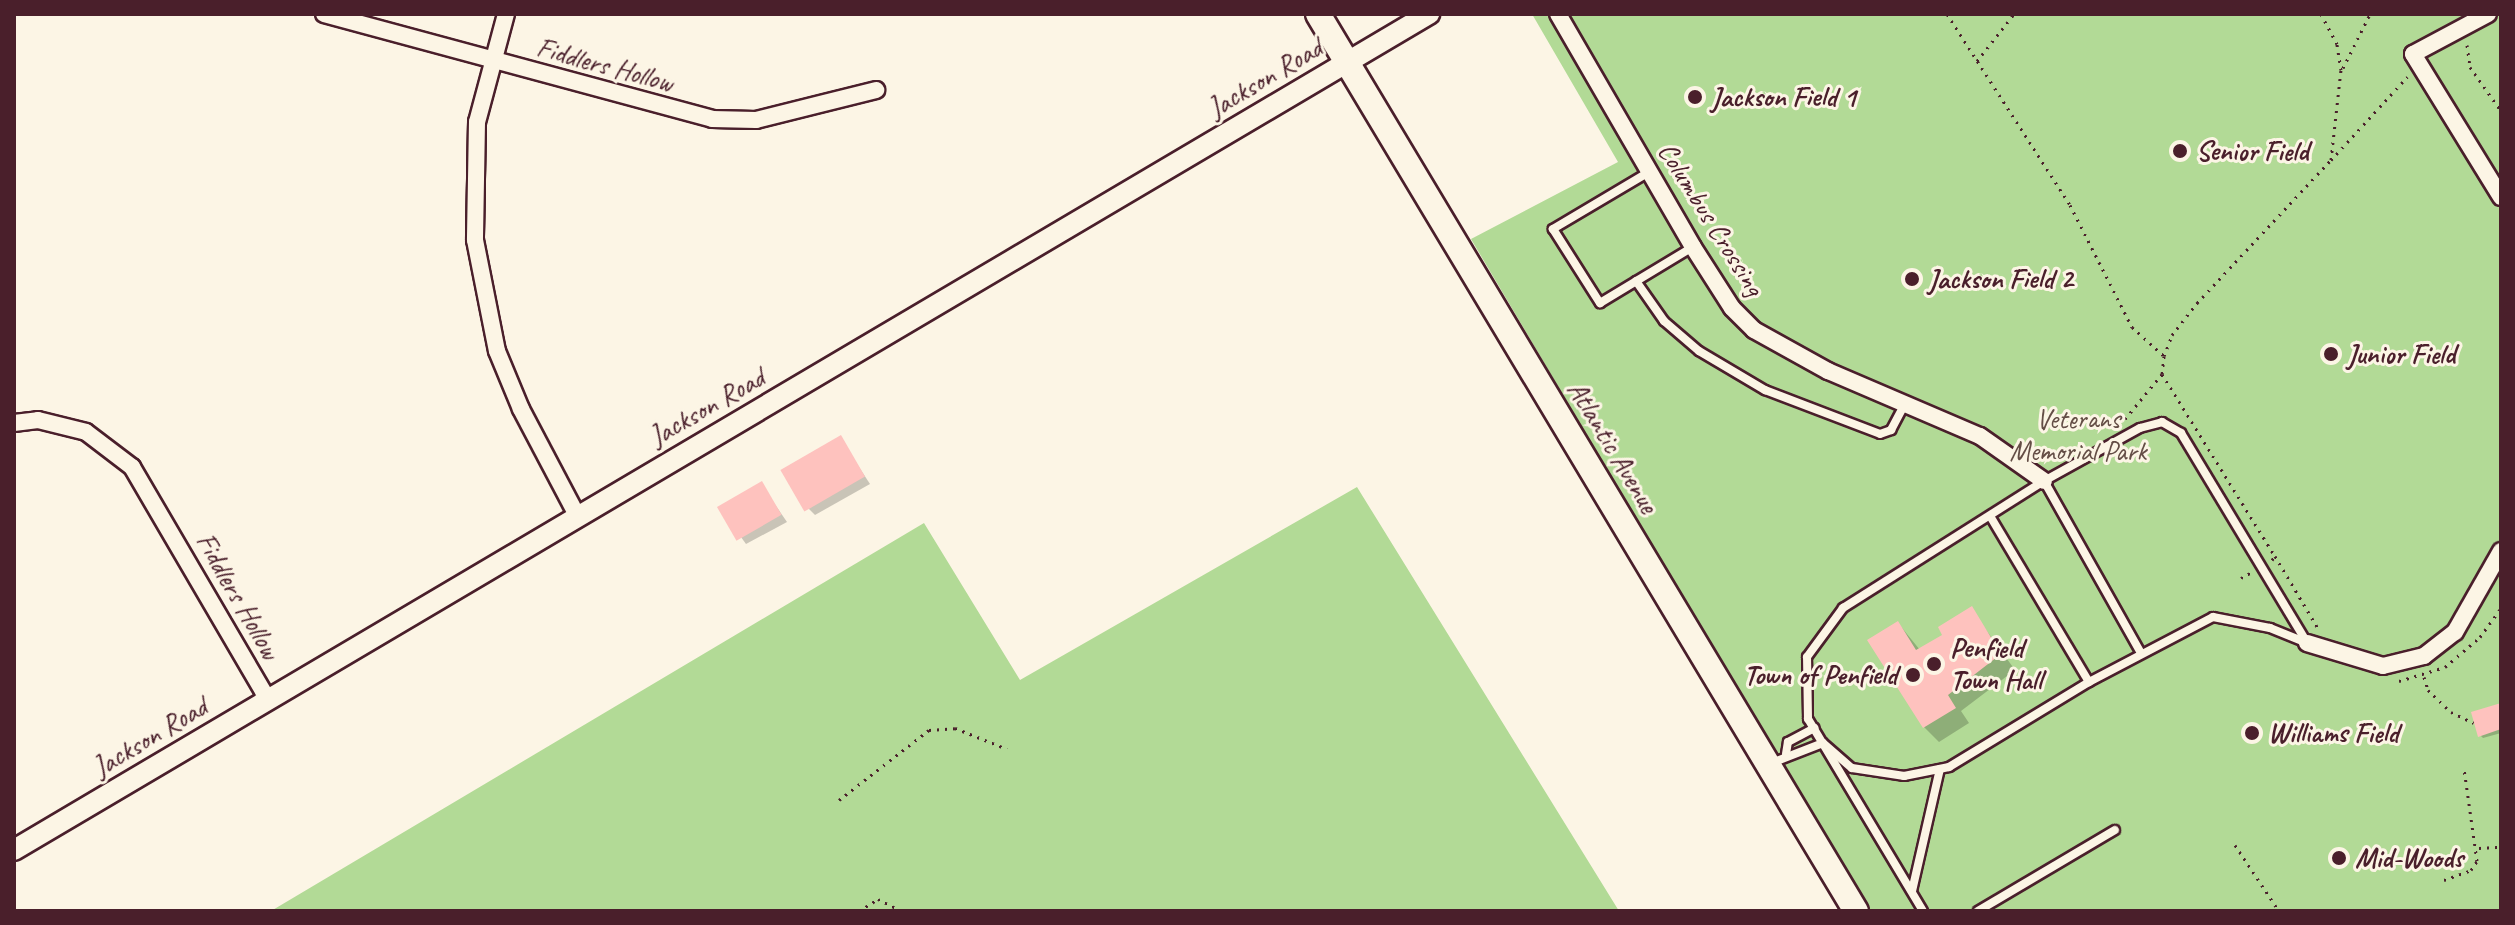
<!DOCTYPE html>
<html>
<head>
<meta charset="utf-8">
<style>
  body { margin:0 }
  #map { position:relative; width:2515px; height:925px; overflow:hidden; background:#fcf5e5; font-family:Caveat,sans-serif }
  div>[style] { position:absolute }
  .green>* { inset:0; background:#b2da96 }
  .shadow>* { inset:0; background:#0003 }
  .building>* { inset:0; background:#fec2be; transform-origin:0 0 }
  .path>* { height:3px; margin-top:-1.5px; transform-origin:0; background:repeating-linear-gradient(90deg,#4a1f2b 0 2px,transparent 0 8px) }
  .roads { filter:drop-shadow(2px 0 #4a1f2b) drop-shadow(-2px 0 #4a1f2b) drop-shadow(0 2px #4a1f2b) drop-shadow(0 -2px #4a1f2b) }
  .service>* { height:8px; margin:-4px; padding:0 4px; transform-origin:4px; border-radius:4px; background:#fcf5e5 }
  .minor>* { height:16px; margin:-8px; padding:0 8px; transform-origin:8px; border-radius:8px; background:#fcf5e5 }
  .tertiary>* { height:20px; margin:-10px; padding:0 10px; transform-origin:10px; border-radius:10px; background:#fcf5e5 }
  .secondary>* { height:24px; margin:-12px; padding:0 12px; transform-origin:12px; border-radius:12px; background:#fcf5e5 }
  .dots>* { width:22px; height:22px; translate:-50% -50%; box-sizing:border-box; border:4px solid #fcf5e5; border-radius:50% }
  span { translate:-50% -50%; white-space:nowrap; text-align:center; line-height:1.15; -webkit-text-stroke:6px #fcf5e5; paint-order:stroke }
  .street-label { font-size:28px; color:#4a1f2b }
  .poi-label { font-size:28px; color:#4a1f2b; font-weight:700 }
  .left { translate:0 -50%; text-align:left }
  .right { translate:-100% -50%; text-align:right }
  .park-label { font-size:28px; color:#644e46 }
  .frame { position:absolute; inset:0; border:16px solid #4a1f2b; pointer-events:none }
</style>
</head>
<body>
<div id="map">
  <div class="green">
    <i style="clip-path:polygon(1532px 14px,2501px 14px,2501px 911px,1868px 911px,1471px 239px,1618px 162px)"></i>
    <i style="clip-path:polygon(1357px 487px,1619px 911px,271px 911px,924px 523px,1020px 680px)"></i>
  </div>
  <div class="shadow">
    <i style="clip-path:polygon(840px 438px,870px 484px,815px 515px,808px 508px)"></i>
    <i style="clip-path:polygon(761px 484px,787px 522px,746px 544px,719px 507px)"></i>
    <i style="clip-path:polygon(1971px 609px,2015px 670px,1961px 711px,1969px 723px,1939px 742px,1924px 727px,1898px 623px,1920px 650px,1945px 635px)"></i>
    <i style="clip-path:polygon(2501px 705px,2501px 733px,2483px 738px,2480px 735px)"></i>
  </div>
  <div class="building">
    <i style="left:841px;top:435px;width:48px;height:70px;rotate:60deg"></i>
    <i style="left:762px;top:481px;width:39px;height:52px;rotate:60deg"></i>
    <i style="clip-path:polygon(1972px 606px,2001px 654px,1948px 695px,1956px 708px,1923px 728px,1867px 640px,1898px 621px,1916px 650px,1942px 635px,1938px 627px)"></i>
    <i style="clip-path:polygon(2501px 703px,2501px 729px,2478px 737px,2471px 712px)"></i>
  </div>
  <div class="path">
    <i style="left:1947px;top:14px;width:227px;rotate:57.2deg"></i>
    <i style="left:2070px;top:205px;width:137px;rotate:63.1deg"></i>
    <i style="left:2132px;top:327px;width:43px;rotate:42.2deg"></i>
    <i style="left:2164px;top:356px;width:18px;rotate:96deg"></i>
    <i style="left:2162px;top:374px;width:58px;rotate:129.4deg"></i>
    <i style="left:2467px;top:45px;width:22px;rotate:82deg"></i>
    <i style="left:2470px;top:67px;width:54px;rotate:54.8deg"></i>
    <i style="left:1977px;top:61px;width:60px;rotate:-51.8deg"></i>
    <i style="left:2343px;top:68px;width:60px;rotate:-63.4deg"></i>
    <i style="left:2331px;top:160px;width:113px;rotate:-47.5deg"></i>
    <i style="left:2164px;top:356px;width:22px;rotate:-69deg"></i>
    <i style="left:2172px;top:335px;width:41px;rotate:-52deg"></i>
    <i style="left:2197px;top:303px;width:196px;rotate:-46.9deg"></i>
    <i style="left:2331px;top:160px;width:91px;rotate:-83.7deg"></i>
    <i style="left:2341px;top:70px;width:26px;rotate:-99deg"></i>
    <i style="left:2337px;top:44px;width:34px;rotate:-118deg"></i>
    <i style="left:2162px;top:374px;width:214px;rotate:58.2deg"></i>
    <i style="left:2272px;top:560px;width:5px;rotate:-53deg"></i>
    <i style="left:2275px;top:556px;width:84px;rotate:59.2deg"></i>
    <i style="left:2241px;top:578px;width:13px;rotate:-29deg"></i>
    <i style="left:2424px;top:677px;width:14px;rotate:73deg"></i>
    <i style="left:2428px;top:690px;width:32px;rotate:44deg"></i>
    <i style="left:2451px;top:712px;width:25px;rotate:26deg"></i>
    <i style="left:2399px;top:681px;width:48px;rotate:-16.9deg"></i>
    <i style="left:2445px;top:667px;width:46px;rotate:-40.6deg"></i>
    <i style="left:2480px;top:637px;width:36px;rotate:-54deg"></i>
    <i style="left:839px;top:800px;width:114px;rotate:-37.9deg"></i>
    <i style="left:929px;top:730px;width:26px;rotate:-4deg"></i>
    <i style="left:955px;top:728px;width:56px;rotate:22deg"></i>
    <i style="left:2235px;top:845px;width:79px;rotate:56.3deg"></i>
    <i style="left:2479px;top:848px;width:22px;rotate:-3deg"></i>
    <i style="left:2444px;top:880px;width:29px;rotate:-20deg"></i>
    <i style="left:2471px;top:870px;width:11px;rotate:-56deg"></i>
    <i style="left:2477px;top:861px;width:93px;rotate:-98deg"></i>
    <i style="left:859px;top:911px;width:22px;rotate:-32deg"></i>
    <i style="left:878px;top:899px;width:27px;rotate:27deg"></i>
  </div>
  <div class="roads">
    <div class="service">
      <i style="left:1649px;top:172px;width:112px;rotate:149.3deg"></i>
      <i style="left:1553px;top:229px;width:88px;rotate:57.6deg"></i>
      <i style="left:1600px;top:303px;width:109px;rotate:-31.1deg"></i>
      <i style="left:1636px;top:281px;width:49px;rotate:55deg"></i>
      <i style="left:1664px;top:321px;width:46px;rotate:40.6deg"></i>
      <i style="left:1699px;top:351px;width:77px;rotate:30.6deg"></i>
      <i style="left:1765px;top:390px;width:123px;rotate:20.9deg"></i>
      <i style="left:1880px;top:434px;width:12px;rotate:-20deg"></i>
      <i style="left:1891px;top:430px;width:32px;rotate:-62deg"></i>
      <i style="left:2044px;top:481px;width:197px;rotate:60.6deg"></i>
      <i style="left:2089px;top:682px;width:140px;rotate:-27.7deg"></i>
      <i style="left:2213px;top:617px;width:58px;rotate:10.9deg"></i>
      <i style="left:2270px;top:628px;width:40px;rotate:22deg"></i>
      <i style="left:1786px;top:754px;width:12px;rotate:-81deg"></i>
      <i style="left:1788px;top:742px;width:30px;rotate:-28deg"></i>
      <i style="left:1769px;top:764px;width:58px;rotate:-21.3deg"></i>
      <i style="left:1823px;top:743px;width:38px;rotate:41deg"></i>
      <i style="left:1852px;top:768px;width:53px;rotate:8.7deg"></i>
      <i style="left:1904px;top:776px;width:46px;rotate:-11.3deg"></i>
      <i style="left:1949px;top:767px;width:164px;rotate:-31.3deg"></i>
      <i style="left:2089px;top:682px;width:193px;rotate:-120.8deg"></i>
      <i style="left:1912px;top:891px;width:125px;rotate:-77.1deg"></i>
      <i style="left:1923px;top:911px;width:224px;rotate:-120.9deg"></i>
      <i style="left:1808px;top:719px;width:62px;rotate:-90.9deg"></i>
      <i style="left:1807px;top:657px;width:61px;rotate:-53.7deg"></i>
      <i style="left:1843px;top:608px;width:238px;rotate:-32.3deg"></i>
      <i style="left:2044px;top:481px;width:110px;rotate:-28.9deg"></i>
      <i style="left:2140px;top:428px;width:23px;rotate:-15deg"></i>
      <i style="left:2162px;top:422px;width:22px;rotate:30deg"></i>
      <i style="left:2181px;top:433px;width:245px;rotate:59deg"></i>
      <i style="left:1978px;top:911px;width:159px;rotate:-30.6deg"></i>
    </div>
    <div class="minor">
      <i style="left:324px;top:14px;width:402px;rotate:15.1deg"></i>
      <i style="left:712px;top:119px;width:44px;rotate:1.3deg"></i>
      <i style="left:756px;top:120px;width:124px;rotate:-14deg"></i>
      <i style="left:506px;top:14px;width:112px;rotate:105deg"></i>
      <i style="left:477px;top:122px;width:118px;rotate:91deg"></i>
      <i style="left:475px;top:240px;width:113px;rotate:78.8deg"></i>
      <i style="left:497px;top:351px;width:63px;rotate:67.5deg"></i>
      <i style="left:521px;top:409px;width:120px;rotate:62.2deg"></i>
      <i style="left:1558px;top:14px;width:269px;rotate:59.9deg"></i>
      <i style="left:1693px;top:247px;width:72px;rotate:57.4deg"></i>
      <i style="left:1732px;top:308px;width:31px;rotate:45deg"></i>
      <i style="left:1754px;top:330px;width:85px;rotate:29deg"></i>
      <i style="left:1828px;top:371px;width:165px;rotate:23.2deg"></i>
      <i style="left:1980px;top:436px;width:78px;rotate:35.1deg"></i>
      <i style="left:2488px;top:14px;width:85px;rotate:151.9deg"></i>
      <i style="left:2413px;top:54px;width:168px;rotate:58.4deg"></i>
      <i style="left:14px;top:423px;width:24px;rotate:-7deg"></i>
      <i style="left:38px;top:420px;width:49px;rotate:14deg"></i>
      <i style="left:86px;top:432px;width:58px;rotate:37.3deg"></i>
      <i style="left:132px;top:467px;width:270px;rotate:59.7deg"></i>
      <i style="left:2307px;top:643px;width:79px;rotate:16.8deg"></i>
      <i style="left:2383px;top:666px;width:42px;rotate:-13.7deg"></i>
      <i style="left:2424px;top:656px;width:39px;rotate:-38deg"></i>
      <i style="left:2455px;top:632px;width:93px;rotate:-60.4deg"></i>
    </div>
    <div class="tertiary">
      <i style="left:14px;top:850px;width:1644px;rotate:-30.58deg"></i>
    </div>
    <div class="secondary">
      <i style="left:1318px;top:14px;width:1046px;rotate:59.05deg"></i>
    </div>
  </div>
  <div class="dots">
    <i style="left:1695px;top:97px;background:#4a1f2b"></i>
    <i style="left:2180px;top:151px;background:#4a1f2b"></i>
    <i style="left:1912px;top:279px;background:#4a1f2b"></i>
    <i style="left:2331px;top:354px;background:#4a1f2b"></i>
    <i style="left:1934px;top:664px;background:#4a1f2b"></i>
    <i style="left:1913px;top:675px;background:#4a1f2b"></i>
    <i style="left:2252px;top:733px;background:#4a1f2b"></i>
    <i style="left:2339px;top:858px;background:#4a1f2b"></i>
  </div>
  <div class="street-label">
    <span style="left:605px;top:65px;rotate:15deg">Fiddlers Hollow</span>
    <span style="left:1265px;top:78px;rotate:-31deg">Jackson Road</span>
    <span style="left:1711px;top:219px;rotate:58deg">Columbus Crossing</span>
    <span style="left:707px;top:407px;rotate:-30deg">Jackson Road</span>
    <span style="left:1613px;top:447px;rotate:59deg">Atlantic Avenue</span>
    <span style="left:238px;top:596px;rotate:60deg">Fiddlers Hollow</span>
    <span style="left:150px;top:737px;rotate:-31deg">Jackson Road</span>
  </div>
  <div class="poi-label">
    <span class="left" style="left:1711px;top:97px">Jackson Field 1</span>
    <span class="left" style="left:2196px;top:151px">Senior Field</span>
    <span class="left" style="left:1928px;top:279px">Jackson Field 2</span>
    <span class="left" style="left:2347px;top:354px">Junior Field</span>
    <span class="left" style="left:1950px;top:664px">Penfield<br>Town Hall</span>
    <span class="right" style="left:1897px;top:675px">Town of Penfield</span>
    <span class="left" style="left:2268px;top:733px">Williams Field</span>
    <span class="left" style="left:2355px;top:858px">Mid-Woods</span>
  </div>
  <div class="park-label">
    <span style="left:2078px;top:435px">Veterans<br>Memorial Park</span>
  </div>
  <div class="frame"></div>
</div>
</body>
</html>
